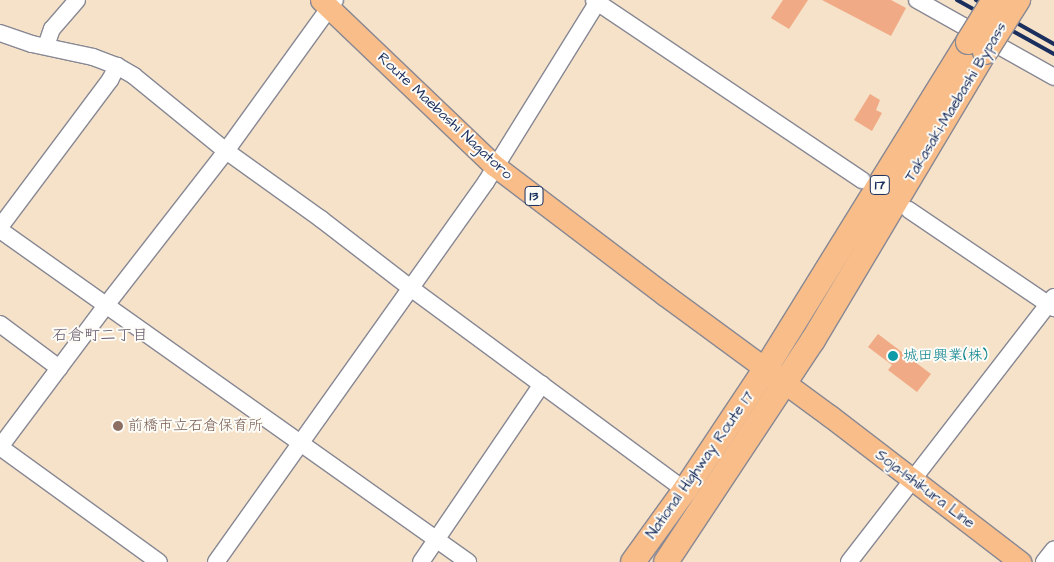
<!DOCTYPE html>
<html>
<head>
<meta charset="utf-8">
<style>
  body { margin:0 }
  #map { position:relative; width:1054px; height:562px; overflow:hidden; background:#f5e2c9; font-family:"Architects Daughter","Klee One",sans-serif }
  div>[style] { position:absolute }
  .building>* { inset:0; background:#f0aa85 }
  .roads { filter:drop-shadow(1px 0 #888894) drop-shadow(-1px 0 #888894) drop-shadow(0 1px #888894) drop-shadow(0 -1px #888894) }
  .minor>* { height:16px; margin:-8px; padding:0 8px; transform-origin:8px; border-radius:8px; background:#fff }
  .major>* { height:21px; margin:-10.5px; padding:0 10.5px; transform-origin:10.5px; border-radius:10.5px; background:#f8bd89 }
  .highway>* { height:24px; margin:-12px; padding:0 12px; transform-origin:12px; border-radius:12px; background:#f8bd89 }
  .rail>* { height:4px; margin:-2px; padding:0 2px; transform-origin:2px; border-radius:2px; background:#1b2f5e }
  .bridges { filter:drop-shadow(1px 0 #888894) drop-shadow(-1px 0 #888894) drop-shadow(0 1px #888894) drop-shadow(0 -1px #888894) }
  .highway-bridge>* { height:24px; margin:-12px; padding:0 12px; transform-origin:12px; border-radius:12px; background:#f8bd89 }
  .dots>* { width:14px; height:14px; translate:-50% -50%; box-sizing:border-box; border:2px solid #fdfcf7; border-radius:50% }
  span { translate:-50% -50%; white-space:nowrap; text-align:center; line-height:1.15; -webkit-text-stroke:4px #fdfcf7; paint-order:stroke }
  .shield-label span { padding:1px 4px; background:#fdfcf7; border:1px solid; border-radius:4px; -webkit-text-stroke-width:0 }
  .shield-label { font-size:14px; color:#1b2f5e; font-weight:700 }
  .street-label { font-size:15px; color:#1b2f5e }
  .culture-label { font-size:15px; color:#0d838f }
  .left { translate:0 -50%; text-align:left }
  .education-label { font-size:15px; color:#785e54 }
  .neighbourhood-label { font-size:16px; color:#665a6c }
</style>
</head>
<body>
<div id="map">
  <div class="building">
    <i style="clip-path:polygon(783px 0,808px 0,789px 29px,771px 18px)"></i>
    <i style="clip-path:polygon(822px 0,891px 0,906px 8px,891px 36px)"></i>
    <i style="clip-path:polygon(870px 94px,880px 100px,876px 110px,882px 113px,872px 131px,854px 120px)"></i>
    <i style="clip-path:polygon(878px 334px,931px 374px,917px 392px,888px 370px,892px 365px,868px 347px)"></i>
  </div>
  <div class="roads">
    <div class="minor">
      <i style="left:594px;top:0;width:323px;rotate:33.9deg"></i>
      <i style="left:917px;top:0;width:157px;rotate:29.3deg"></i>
      <i style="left:0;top:33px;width:34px;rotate:19deg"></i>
      <i style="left:32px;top:44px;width:62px;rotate:12deg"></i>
      <i style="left:93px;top:57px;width:26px;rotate:21deg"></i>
      <i style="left:117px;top:66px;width:20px;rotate:30deg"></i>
      <i style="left:134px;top:76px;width:119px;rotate:39.2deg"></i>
      <i style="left:226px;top:151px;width:117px;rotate:35.6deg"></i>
      <i style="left:321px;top:219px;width:115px;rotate:37.6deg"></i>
      <i style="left:412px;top:289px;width:339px;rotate:36.4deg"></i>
      <i style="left:46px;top:46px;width:18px;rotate:-71deg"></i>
      <i style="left:52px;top:29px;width:38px;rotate:-49deg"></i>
      <i style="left:909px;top:210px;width:175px;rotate:34.1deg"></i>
      <i style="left:0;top:227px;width:184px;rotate:-53.2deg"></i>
      <i style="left:110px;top:80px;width:16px;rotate:-63deg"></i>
      <i style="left:0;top:230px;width:574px;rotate:35.35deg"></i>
      <i style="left:0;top:324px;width:74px;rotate:36.7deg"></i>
      <i style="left:0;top:447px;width:179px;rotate:-53.2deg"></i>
      <i style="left:107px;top:304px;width:194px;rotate:-52.1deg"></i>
      <i style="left:226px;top:151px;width:186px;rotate:-54.2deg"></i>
      <i style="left:0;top:447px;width:196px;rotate:35.9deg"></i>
      <i style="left:216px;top:562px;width:466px;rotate:-54.6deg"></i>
      <i style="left:486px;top:182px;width:214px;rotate:-58.2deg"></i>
      <i style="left:421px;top:562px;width:215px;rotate:-55.8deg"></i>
      <i style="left:849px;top:562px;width:335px;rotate:-52.3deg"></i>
      <i style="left:1044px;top:562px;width:16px;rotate:-52deg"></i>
    </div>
    <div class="major">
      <i style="left:321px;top:0;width:240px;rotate:43.7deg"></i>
      <i style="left:495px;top:166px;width:213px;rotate:37.2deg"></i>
      <i style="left:665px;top:295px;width:205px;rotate:36.3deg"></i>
      <i style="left:830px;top:416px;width:240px;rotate:37.5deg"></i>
    </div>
    <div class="highway">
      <i style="left:633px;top:562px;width:89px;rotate:-54.2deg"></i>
      <i style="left:685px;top:490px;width:146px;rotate:-56.4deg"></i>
      <i style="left:766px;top:368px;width:384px;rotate:-58.2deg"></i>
      <i style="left:666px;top:562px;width:266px;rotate:-56.5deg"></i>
      <i style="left:813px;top:340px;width:335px;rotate:-59.2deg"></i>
    </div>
  </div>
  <div class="rail">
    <i style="left:957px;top:0;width:111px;rotate:29.1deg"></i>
    <i style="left:976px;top:0;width:90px;rotate:29.4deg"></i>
  </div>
  <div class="bridges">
    <div class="highway-bridge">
      <i style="left:968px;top:42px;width:49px;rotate:-58.2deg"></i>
      <i style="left:985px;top:52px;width:62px;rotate:-57.6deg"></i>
    </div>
  </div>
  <div class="dots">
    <i style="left:893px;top:356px;background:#0f9aa8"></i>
    <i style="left:118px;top:426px;background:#8d6e63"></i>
  </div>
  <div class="shield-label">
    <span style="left:880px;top:185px">17</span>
    <span style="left:534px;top:196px">13</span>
  </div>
  <div class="street-label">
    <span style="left:956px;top:102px;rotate:-59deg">Takasaki-Maebashi Bypass</span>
    <span style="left:445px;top:116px;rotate:43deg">Route Maebashi Nagatoro</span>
    <span style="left:700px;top:465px;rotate:-55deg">National Highway Route 17</span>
    <span style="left:925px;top:489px;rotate:37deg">Soja-Ishikura Line</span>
  </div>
  <div class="culture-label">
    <span class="left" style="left:903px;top:356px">城田興業(株)</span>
  </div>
  <div class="education-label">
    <span class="left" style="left:128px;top:426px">前橋市立石倉保育所</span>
  </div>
  <div class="neighbourhood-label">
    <span style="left:100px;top:335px">石倉町二丁目</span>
  </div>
</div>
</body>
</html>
